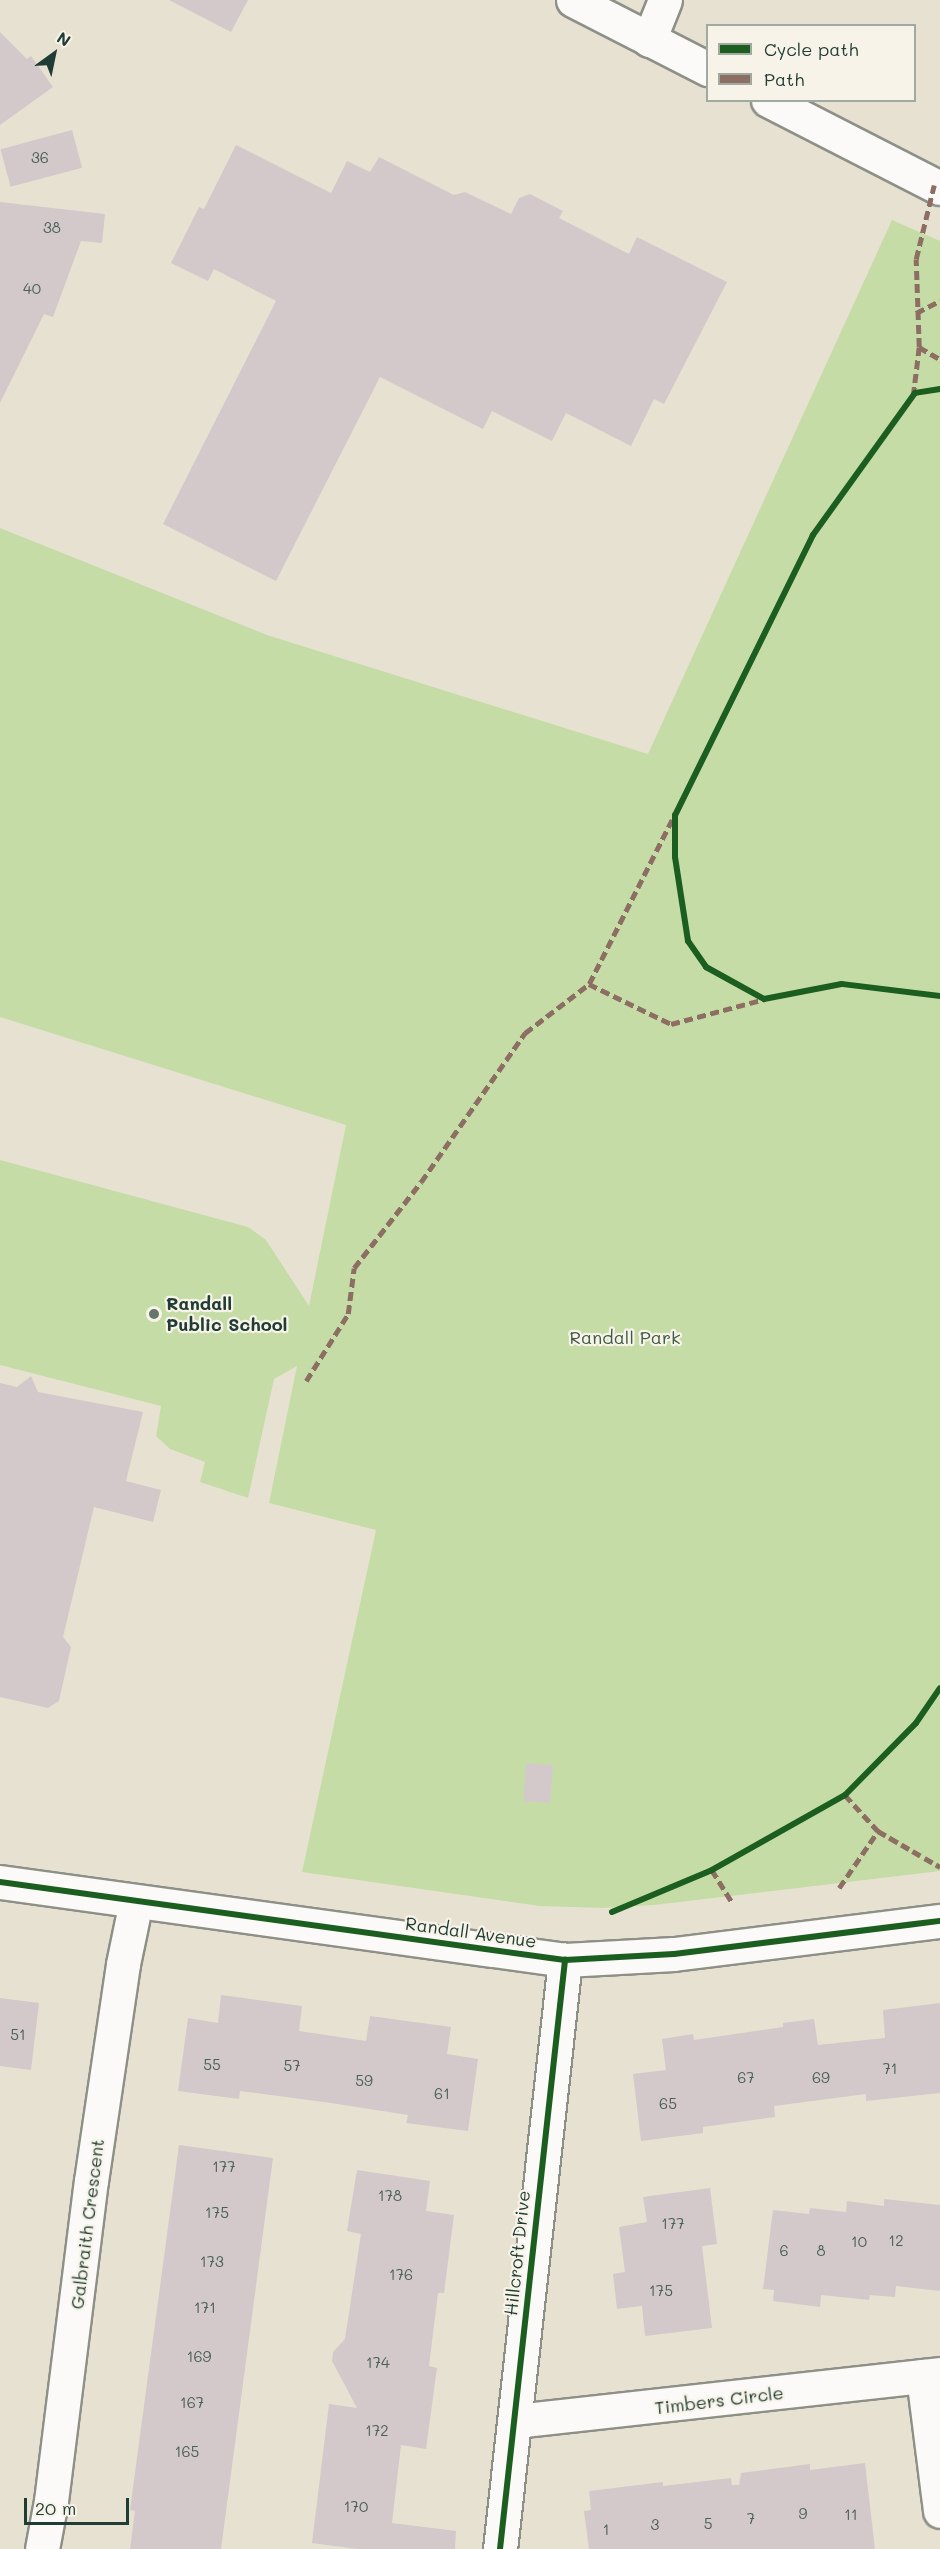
<!DOCTYPE html>
<html>
<head>
<meta charset="utf-8">
<style>
  body { margin:0 }
  #map { position:relative; width:940px; height:2549px; overflow:hidden; background:#e7e1d2; font-family:Mali,sans-serif }
  div>[style] { position:absolute }
  .green>* { inset:0; background:#c6dca7 }
  .building>* { inset:0; background:#d3c9ca; transform-origin:0 0 }
  .roads { filter:drop-shadow(2px 0 #8e9087) drop-shadow(-2px 0 #8e9087) drop-shadow(0 2px #8e9087) drop-shadow(0 -2px #8e9087) }
  .minor>* { height:33px; margin:-16.5px; padding:0 16.5px; transform-origin:16.5px; border-radius:16.5px; background:#fbfaf8 }
  .quiet>* { height:4.5px; margin-top:-2.25px; transform-origin:0; background:repeating-linear-gradient(90deg,#8d6e63 0 9px,transparent 0 13.5px) }
  .cycleway>* { height:6px; margin:-3px; padding:0 3px; transform-origin:3px; border-radius:3px; background:#1b5e20 }
  .dots>* { width:16px; height:16px; translate:-50% -50%; box-sizing:border-box; border:3px solid #f7f3e8; border-radius:50% }
  span { translate:-50% -50%; white-space:nowrap; text-align:center; line-height:1.15; -webkit-text-stroke:4.5px #f7f3e8; paint-order:stroke }
  .number-label { font-size:15px; color:#4c605a }
  .number-label span { -webkit-text-stroke-width:0 }
  .poi-label { font-size:18px; color:#1f3d34; font-weight:700 }
  .left { translate:0 -50%; text-align:left }
  .park-label { font-size:18px; color:#3b5c44 }
  .street-label { font-size:18px; color:#1f3d34 }
  .legend { position:absolute; left:706px; top:24px; width:210px; height:78px; box-sizing:border-box; background:#f7f3e8; border:2px solid #a1aaa0; margin:0; padding:8px 10px; list-style:none; font-size:18px; color:#1f3d34 }
  .legend li { display:flex; align-items:center; gap:12px; height:30px }
  .legend b { width:30px; border:2px solid #a1aaa0 }
  .north { position:absolute; left:24px; top:24px; width:60px; height:60px; -webkit-text-stroke:4px #f7f3e8; paint-order:stroke; rotate:33deg; font-size:16px; font-weight:700; line-height:24px; text-align:center; color:#1f3d34 }
  .north::after { content:''; display:block; margin:auto; width:21px; height:27px; background:#1f3d34; clip-path:polygon(50% 0,100% 100%,50% 72%,0 100%) }
  .scale { position:absolute; left:24px; top:2498px; width:105px; height:27px; box-sizing:border-box; border:3px solid #1f3d34; border-top:0; padding-left:8px; font-size:18px; line-height:21px; white-space:nowrap; color:#1f3d34; -webkit-text-stroke:4px #f7f3e8; paint-order:stroke }
</style>
</head>
<body>
<div id="map">
  <div class="green">
    <i style="clip-path:polygon(892px 220px,940px 241px,940px 1871px,654px 1905px,602px 1908px,540px 1906px,302px 1872px,376px 1530px,269px 1503px,297px 1366px,274px 1379px,248px 1498px,200px 1482px,205px 1462px,170px 1449px,156px 1436px,161px 1406px,0 1365px,0 1160px,248px 1227px,266px 1240px,309px 1306px,346px 1125px,0 1017px,0 528px,267px 635px,648px 754px)"></i>
  </div>
  <div class="building">
    <i style="clip-path:polygon(169px 0,248px 0,231px 32px)"></i>
    <i style="clip-path:polygon(0 32px,27px 59px,31px 56px,53px 87px,0 125px)"></i>
    <i style="left:72px;top:130px;width:39px;height:74px;rotate:75deg"></i>
    <i style="clip-path:polygon(236px 145px,331px 193px,347px 161px,370px 172px,379px 157px,454px 195px,465px 192px,511px 214px,519px 198px,530px 194px,563px 211px,559px 218px,629px 254px,637px 237px,727px 282px,664px 404px,654px 399px,631px 446px,566px 413px,552px 441px,492px 411px,483px 429px,380px 377px,276px 581px,163px 524px,276px 301px,214px 269px,208px 281px,171px 263px,199px 207px,204px 209px)"></i>
    <i style="clip-path:polygon(0 202px,105px 214px,102px 243px,81px 241px,53px 317px,44px 314px,0 403px)"></i>
    <i style="clip-path:polygon(31px 1376px,38px 1392px,143px 1412px,126px 1481px,161px 1490px,153px 1522px,94px 1507px,63px 1637px,71px 1647px,59px 1701px,48px 1708px,0 1697px,0 1383px,17px 1387px)"></i>
    <i style="left:526px;top:1763px;width:27px;height:38px;rotate:4deg"></i>
    <i style="clip-path:polygon(221px 1995px,302px 2006px,299px 2031px,366px 2041px,370px 2016px,451px 2027px,447px 2054px,478px 2059px,468px 2131px,406px 2123px,408px 2115px,331px 2103px,240px 2091px,239px 2099px,178px 2091px,188px 2018px,218px 2023px)"></i>
    <i style="clip-path:polygon(0 1998px,39px 2003px,31px 2070px,0 2066px)"></i>
    <i style="clip-path:polygon(940px 2003px,940px 2093px,866px 2101px,866px 2094px,774px 2106px,775px 2117px,703px 2127px,703px 2133px,641px 2141px,633px 2074px,666px 2070px,662px 2039px,693px 2034px,694px 2040px,783px 2027px,783px 2023px,814px 2019px,818px 2045px,885px 2038px,883px 2010px)"></i>
    <i style="clip-path:polygon(179px 2145px,273px 2158px,221px 2549px,130px 2549px,135px 2511px,130px 2510px)"></i>
    <i style="clip-path:polygon(357px 2170px,430px 2181px,426px 2211px,454px 2215px,444px 2293px,438px 2293px,429px 2366px,437px 2368px,426px 2449px,401px 2445px,392px 2523px,456px 2531px,455px 2549px,357px 2549px,312px 2543px,329px 2404px,357px 2408px,332px 2361px,333px 2352px,345px 2339px,361px 2234px,347px 2231px)"></i>
    <i style="clip-path:polygon(710px 2188px,717px 2244px,702px 2246px,712px 2328px,645px 2336px,642px 2306px,617px 2309px,613px 2274px,625px 2272px,619px 2227px,647px 2222px,643px 2197px)"></i>
    <i style="clip-path:polygon(884px 2199px,940px 2205px,940px 2291px,896px 2286px,895px 2297px,870px 2295px,869px 2300px,821px 2295px,820px 2307px,773px 2301px,774px 2290px,763px 2289px,773px 2210px,809px 2214px,810px 2208px,846px 2212px,847px 2201px,884px 2206px)"></i>
    <i style="clip-path:polygon(865px 2463px,875px 2549px,589px 2549px,584px 2511px,591px 2510px,589px 2491px,663px 2482px,663px 2486px,731px 2478px,732px 2485px,739px 2485px,741px 2473px,810px 2464px,810px 2470px)"></i>
  </div>
  <div class="roads">
    <div class="minor">
      <i style="left:573px;top:0;width:152px;rotate:27.1deg"></i>
      <i style="left:649px;top:40px;width:43px;rotate:-68.2deg"></i>
      <i style="left:768px;top:100px;width:193px;rotate:27.1deg"></i>
      <i style="left:0;top:1882px;width:570px;rotate:7.86deg"></i>
      <i style="left:565px;top:1960px;width:109px;rotate:-3.2deg"></i>
      <i style="left:674px;top:1954px;width:268px;rotate:-7.1deg"></i>
      <i style="left:923px;top:2376px;width:136px;rotate:82.8deg"></i>
      <i style="left:515px;top:2421px;width:428px;rotate:-6.3deg"></i>
      <i style="left:42px;top:2549px;width:49px;rotate:-79.4deg"></i>
      <i style="left:51px;top:2501px;width:322px;rotate:-82.9deg"></i>
      <i style="left:91px;top:2181px;width:219px;rotate:-81.6deg"></i>
      <i style="left:123px;top:1964px;width:64px;rotate:-78.3deg"></i>
      <i style="left:500px;top:2549px;width:593px;rotate:-83.7deg"></i>
    </div>
  </div>
  <div class="quiet">
    <i style="left:916px;top:313px;width:27px;rotate:-27deg"></i>
    <i style="left:919px;top:347px;width:24px;rotate:30deg"></i>
    <i style="left:913px;top:396px;width:49px;rotate:-83deg"></i>
    <i style="left:919px;top:347px;width:88px;rotate:-92deg"></i>
    <i style="left:916px;top:259px;width:76px;rotate:-76.3deg"></i>
    <i style="left:589px;top:984px;width:91px;rotate:26deg"></i>
    <i style="left:671px;top:1024px;width:97px;rotate:-14.9deg"></i>
    <i style="left:306px;top:1381px;width:79px;rotate:-57.9deg"></i>
    <i style="left:348px;top:1314px;width:46px;rotate:-82.6deg"></i>
    <i style="left:354px;top:1268px;width:109px;rotate:-52.1deg"></i>
    <i style="left:421px;top:1182px;width:182px;rotate:-55.1deg"></i>
    <i style="left:525px;top:1033px;width:81px;rotate:-37.4deg"></i>
    <i style="left:589px;top:984px;width:184px;rotate:-63.2deg"></i>
    <i style="left:845px;top:1795px;width:49px;rotate:47.5deg"></i>
    <i style="left:878px;top:1831px;width:72px;rotate:30.1deg"></i>
    <i style="left:712px;top:1870px;width:38px;rotate:58deg"></i>
    <i style="left:839px;top:1888px;width:69px;rotate:-55.6deg"></i>
  </div>
  <div class="cycleway">
    <i style="left:940px;top:389px;width:25px;rotate:171deg"></i>
    <i style="left:915px;top:393px;width:175px;rotate:125.7deg"></i>
    <i style="left:813px;top:535px;width:312px;rotate:116.2deg"></i>
    <i style="left:675px;top:815px;width:42px;rotate:90deg"></i>
    <i style="left:675px;top:857px;width:85px;rotate:81.2deg"></i>
    <i style="left:688px;top:941px;width:32px;rotate:55deg"></i>
    <i style="left:706px;top:967px;width:66px;rotate:28.9deg"></i>
    <i style="left:764px;top:999px;width:79px;rotate:-10.9deg"></i>
    <i style="left:842px;top:984px;width:99px;rotate:7deg"></i>
    <i style="left:0;top:1882px;width:570px;rotate:7.86deg"></i>
    <i style="left:565px;top:1960px;width:109px;rotate:-3.2deg"></i>
    <i style="left:674px;top:1954px;width:268px;rotate:-7.1deg"></i>
    <i style="left:612px;top:1912px;width:108px;rotate:-22.8deg"></i>
    <i style="left:712px;top:1870px;width:153px;rotate:-29.4deg"></i>
    <i style="left:845px;top:1795px;width:101px;rotate:-45.4deg"></i>
    <i style="left:916px;top:1723px;width:42px;rotate:-55.6deg"></i>
    <i style="left:500px;top:2549px;width:593px;rotate:-83.7deg"></i>
  </div>
  <div class="dots">
    <i style="left:154px;top:1314px;background:#65766b"></i>
  </div>
  <div class="number-label">
    <span style="left:40px;top:158px">36</span>
    <span style="left:52px;top:228px">38</span>
    <span style="left:32px;top:289px">40</span>
    <span style="left:18px;top:2035px">51</span>
    <span style="left:212px;top:2065px">55</span>
    <span style="left:292px;top:2066px">57</span>
    <span style="left:890px;top:2069px">71</span>
    <span style="left:746px;top:2078px">67</span>
    <span style="left:821px;top:2078px">69</span>
    <span style="left:364px;top:2081px">59</span>
    <span style="left:442px;top:2094px">61</span>
    <span style="left:668px;top:2104px">65</span>
    <span style="left:224px;top:2167px">177</span>
    <span style="left:390px;top:2196px">178</span>
    <span style="left:217px;top:2213px">175</span>
    <span style="left:673px;top:2224px">177</span>
    <span style="left:896px;top:2241px">12</span>
    <span style="left:859px;top:2242px">10</span>
    <span style="left:784px;top:2251px">6</span>
    <span style="left:821px;top:2251px">8</span>
    <span style="left:212px;top:2262px">173</span>
    <span style="left:401px;top:2275px">176</span>
    <span style="left:661px;top:2291px">175</span>
    <span style="left:205px;top:2308px">171</span>
    <span style="left:199px;top:2357px">169</span>
    <span style="left:378px;top:2363px">174</span>
    <span style="left:192px;top:2403px">167</span>
    <span style="left:377px;top:2431px">172</span>
    <span style="left:187px;top:2452px">165</span>
    <span style="left:356px;top:2507px">170</span>
    <span style="left:803px;top:2514px">9</span>
    <span style="left:851px;top:2515px">11</span>
    <span style="left:751px;top:2519px">7</span>
    <span style="left:708px;top:2524px">5</span>
    <span style="left:655px;top:2525px">3</span>
    <span style="left:606px;top:2530px">1</span>
  </div>
  <div class="poi-label">
    <span class="left" style="left:166px;top:1314px">Randall<br>Public School</span>
  </div>
  <div class="park-label">
    <span style="left:625px;top:1337px">Randall Park</span>
  </div>
  <div class="street-label">
    <span style="left:471px;top:1932px;rotate:8deg">Randall Avenue</span>
    <span style="left:87px;top:2224px;rotate:-83deg">Galbraith Crescent</span>
    <span style="left:517px;top:2253px;rotate:-84deg">Hillcroft Drive</span>
    <span style="left:719px;top:2400px;rotate:-7deg">Timbers Circle</span>
  </div>
  <ul class="legend">
  <li><b style="height:8px;background:#1b5e20"></b>Cycle path</li>
  <li><b style="height:8px;background:#8d6e63"></b>Path</li>
  </ul>
  <div class="north">N</div>
  <div class="scale">20 m</div>
</div>
</body>
</html>
